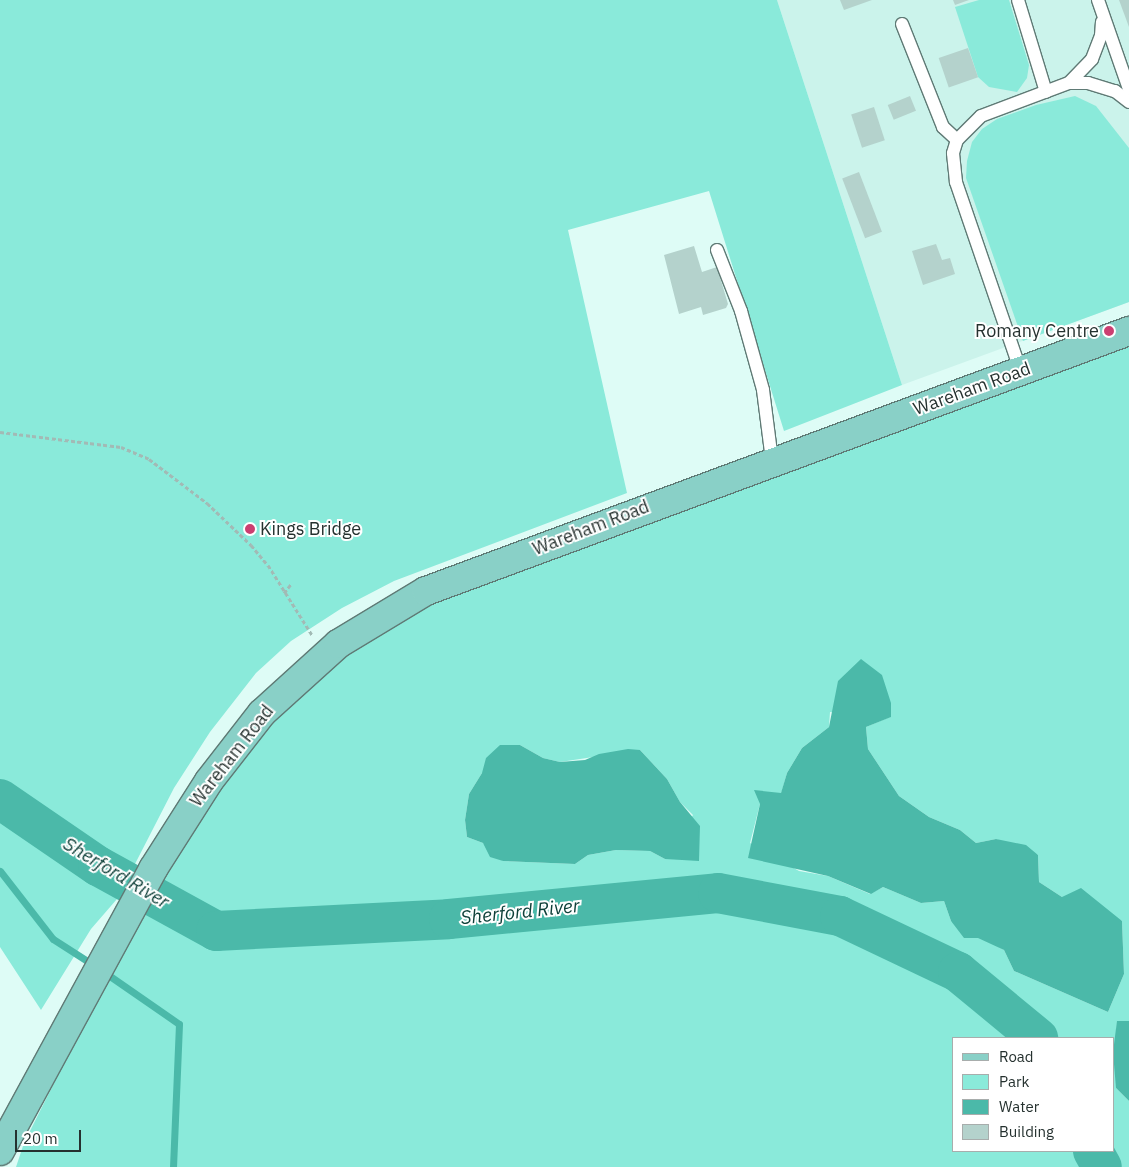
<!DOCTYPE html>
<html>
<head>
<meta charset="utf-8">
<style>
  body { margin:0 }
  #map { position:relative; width:1129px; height:1167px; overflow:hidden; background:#defcf6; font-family:"IBM Plex Sans",sans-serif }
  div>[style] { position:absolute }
  .built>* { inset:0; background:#cbf3eb }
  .green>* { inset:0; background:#8aeada }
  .water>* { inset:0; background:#4bb9a9 }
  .stream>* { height:7px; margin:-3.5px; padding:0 3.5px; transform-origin:3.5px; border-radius:3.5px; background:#4bb9a9 }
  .river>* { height:40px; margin:-20px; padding:0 20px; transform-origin:20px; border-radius:20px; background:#4bb9a9 }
  .building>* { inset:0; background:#b4d2cc; transform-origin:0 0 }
  .path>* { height:3px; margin-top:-1.5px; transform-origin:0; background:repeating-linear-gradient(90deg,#a2bab5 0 4px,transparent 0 6.5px) }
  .roads { filter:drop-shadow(1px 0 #5f7a75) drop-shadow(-1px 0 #5f7a75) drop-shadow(0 1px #5f7a75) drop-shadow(0 -1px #5f7a75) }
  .lane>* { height:12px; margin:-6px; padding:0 6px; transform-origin:6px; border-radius:6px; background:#fff }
  .primary>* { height:28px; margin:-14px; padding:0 14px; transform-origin:14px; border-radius:14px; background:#89d0c7 }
  .dots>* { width:14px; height:14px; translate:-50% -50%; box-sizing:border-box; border:2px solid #fff; border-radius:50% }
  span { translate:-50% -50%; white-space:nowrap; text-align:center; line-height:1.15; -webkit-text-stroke:4px #fff; paint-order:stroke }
  .poi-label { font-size:18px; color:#25312f }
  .right { translate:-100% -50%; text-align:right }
  .left { translate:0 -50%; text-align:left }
  .street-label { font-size:18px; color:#25312f }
  .water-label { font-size:19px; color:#0e4039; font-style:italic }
  .legend { position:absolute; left:952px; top:1037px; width:162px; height:115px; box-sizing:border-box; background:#fff; border:1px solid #a8adac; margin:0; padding:6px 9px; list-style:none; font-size:15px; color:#25312f }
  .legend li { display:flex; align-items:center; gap:10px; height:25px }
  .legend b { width:25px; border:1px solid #a8adac }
  .scale { position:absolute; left:15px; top:1130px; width:66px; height:22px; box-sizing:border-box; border:2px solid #25312f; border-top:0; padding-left:6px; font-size:15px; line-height:18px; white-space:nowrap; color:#25312f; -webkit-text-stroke:4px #fff; paint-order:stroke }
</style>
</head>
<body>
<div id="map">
  <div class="built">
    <i style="clip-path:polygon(777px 0,1129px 0,1129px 302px,902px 385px)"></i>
  </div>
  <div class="green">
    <i style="clip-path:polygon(0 0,777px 0,902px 385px,784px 431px,709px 191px,568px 230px,627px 493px,394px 581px,342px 608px,291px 641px,256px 673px,210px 732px,174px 788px,117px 899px,91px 929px,41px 1010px,0 947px)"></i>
    <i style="clip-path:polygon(979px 0,1009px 0,1029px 65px,1027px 78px,1017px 92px,989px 87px,978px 77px,955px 7px)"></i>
    <i style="clip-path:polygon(1075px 96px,1096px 106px,1129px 148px,1129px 302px,1023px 341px,966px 178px,967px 161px,972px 142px,982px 129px,997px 119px,1036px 105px)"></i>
    <i style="clip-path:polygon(evenodd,1129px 342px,1129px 1021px,1117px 1021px,1116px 1088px,1129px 1101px,1129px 1167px,16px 1167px,24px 1143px,93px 1005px,195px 820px,248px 748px,338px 659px,428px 602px,1129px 342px,830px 712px,890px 717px,866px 727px,868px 749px,899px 796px,929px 817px,960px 830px,976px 843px,996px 839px,1038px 855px,1039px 882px,1062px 897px,1122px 921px,1124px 974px,1108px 1012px,1014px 971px,1004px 950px,951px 921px,944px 901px,921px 903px,883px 887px,870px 894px,828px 876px,799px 871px,750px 843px,760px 804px,781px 794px,787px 773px,802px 748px,829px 727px,830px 712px,1129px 342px,520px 745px,543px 758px,560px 762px,640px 750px,667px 779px,680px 802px,693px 815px,665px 859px,650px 851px,616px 850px,588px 855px,575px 864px,503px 861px,483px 843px,467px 837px,465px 820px,469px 794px,482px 773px,520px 745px,1129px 342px,953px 1038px,1113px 1038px,1113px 1151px,953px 1151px,953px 1038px)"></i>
  </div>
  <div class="water">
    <i style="clip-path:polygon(861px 659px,882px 675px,891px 703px,891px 717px,866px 727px,868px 749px,899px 796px,929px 817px,960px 830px,976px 843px,996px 839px,1026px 845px,1038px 855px,1039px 882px,1062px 897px,1081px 888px,1122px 921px,1124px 974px,1108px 1012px,1014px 971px,1004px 950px,978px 938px,964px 938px,951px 921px,944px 901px,921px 903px,883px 887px,871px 894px,828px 876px,748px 858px,760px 804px,754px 790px,781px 793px,787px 773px,802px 748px,829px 727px,838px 681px)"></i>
    <i style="clip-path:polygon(500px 745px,520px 745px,543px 758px,560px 762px,585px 760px,599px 754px,628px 749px,640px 750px,667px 779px,680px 802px,700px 826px,699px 861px,665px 859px,650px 851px,616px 850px,588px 855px,575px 864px,503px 861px,490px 857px,483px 843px,467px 837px,465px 820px,469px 794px,482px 773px,486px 758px)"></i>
    <i style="clip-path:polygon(1117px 1021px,1129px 1021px,1129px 1101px,1116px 1088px,1113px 1052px)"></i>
  </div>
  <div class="stream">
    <i style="left:0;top:871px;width:86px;rotate:52.1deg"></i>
    <i style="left:53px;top:939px;width:50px;rotate:32.7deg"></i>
    <i style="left:104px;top:972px;width:91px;rotate:34.7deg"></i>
    <i style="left:179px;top:1024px;width:143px;rotate:92.4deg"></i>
  </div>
  <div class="river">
    <i style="left:0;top:799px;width:119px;rotate:34.4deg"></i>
    <i style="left:98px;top:866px;width:135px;rotate:28.8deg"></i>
    <i style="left:216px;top:931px;width:233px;rotate:-2.9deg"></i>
    <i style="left:449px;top:919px;width:270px;rotate:-5.5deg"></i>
    <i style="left:718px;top:893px;width:124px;rotate:10.7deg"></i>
    <i style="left:840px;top:916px;width:131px;rotate:25.4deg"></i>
    <i style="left:958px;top:972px;width:104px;rotate:39.5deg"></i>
    <i style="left:1093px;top:1151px;width:18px;rotate:61deg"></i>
  </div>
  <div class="building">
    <i style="clip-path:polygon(840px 0,872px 0,844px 10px)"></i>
    <i style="clip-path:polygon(953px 0,969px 0,955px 5px)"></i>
    <i style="clip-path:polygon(1119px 0,1129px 0,1129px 27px)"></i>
    <i style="left:968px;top:48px;width:31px;height:31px;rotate:71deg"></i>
    <i style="left:910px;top:96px;width:16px;height:24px;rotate:68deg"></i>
    <i style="left:874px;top:107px;width:35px;height:24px;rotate:72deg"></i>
    <i style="left:859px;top:172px;width:64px;height:18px;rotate:69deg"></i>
    <i style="clip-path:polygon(936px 244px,942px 260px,950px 258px,955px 274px,923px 285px,912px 251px)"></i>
    <i style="clip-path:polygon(694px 246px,702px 272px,717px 267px,728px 304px,726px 308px,703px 315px,701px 307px,679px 314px,664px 255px)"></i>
  </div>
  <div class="path">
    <i style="left:0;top:432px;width:122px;rotate:7.1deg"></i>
    <i style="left:121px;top:447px;width:30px;rotate:23deg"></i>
    <i style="left:149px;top:459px;width:73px;rotate:37.2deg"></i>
    <i style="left:207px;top:503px;width:61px;rotate:43.7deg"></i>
    <i style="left:251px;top:545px;width:26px;rotate:50deg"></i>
    <i style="left:268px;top:565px;width:83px;rotate:57.8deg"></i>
    <i style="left:284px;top:593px;width:11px;rotate:-52deg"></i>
  </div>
  <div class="roads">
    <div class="lane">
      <i style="left:1018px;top:0;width:96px;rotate:73.1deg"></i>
      <i style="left:1098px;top:0;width:94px;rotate:70.8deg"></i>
      <i style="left:902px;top:24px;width:111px;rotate:68.3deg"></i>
      <i style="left:943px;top:127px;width:19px;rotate:43deg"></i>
      <i style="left:1069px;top:83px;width:33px;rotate:-46deg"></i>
      <i style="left:1092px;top:59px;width:25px;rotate:-69deg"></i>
      <i style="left:1101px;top:36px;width:14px;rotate:-86deg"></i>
      <i style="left:717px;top:250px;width:66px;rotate:68.5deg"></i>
      <i style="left:741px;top:311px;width:82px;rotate:74.4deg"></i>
      <i style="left:763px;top:390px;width:71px;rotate:82.7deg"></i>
      <i style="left:1021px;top:372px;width:201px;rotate:-108.9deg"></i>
      <i style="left:956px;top:182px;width:29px;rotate:-96deg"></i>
      <i style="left:953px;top:153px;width:14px;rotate:-73deg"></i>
      <i style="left:957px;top:140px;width:34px;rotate:-45deg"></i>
      <i style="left:981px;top:116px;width:94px;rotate:-20.6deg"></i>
      <i style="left:1069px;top:83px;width:19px"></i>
      <i style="left:1088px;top:83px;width:28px;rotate:17deg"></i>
      <i style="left:1115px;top:91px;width:18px;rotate:38deg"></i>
    </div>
    <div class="primary">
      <i style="left:0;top:1151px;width:321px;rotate:-61.5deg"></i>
      <i style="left:153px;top:869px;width:104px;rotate:-57.5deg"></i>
      <i style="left:209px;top:781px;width:86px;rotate:-52.1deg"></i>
      <i style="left:262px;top:713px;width:103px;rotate:-42.2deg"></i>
      <i style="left:338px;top:644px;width:103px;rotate:-31.1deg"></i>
      <i style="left:426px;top:591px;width:750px;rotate:-20.3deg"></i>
    </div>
  </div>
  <div class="dots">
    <i style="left:1109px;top:331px;background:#cb3f71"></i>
    <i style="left:250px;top:529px;background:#cb3f71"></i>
  </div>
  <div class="poi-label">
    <span class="right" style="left:1099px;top:331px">Romany Centre</span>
    <span class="left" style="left:260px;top:529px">Kings Bridge</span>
  </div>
  <div class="street-label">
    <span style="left:972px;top:389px;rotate:-20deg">Wareham Road</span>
    <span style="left:591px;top:528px;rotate:-21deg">Wareham Road</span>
    <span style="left:232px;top:756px;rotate:-52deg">Wareham Road</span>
  </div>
  <div class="water-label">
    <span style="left:116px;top:873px;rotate:31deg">Sherford River</span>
    <span style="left:520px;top:912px;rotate:-6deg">Sherford River</span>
  </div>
  <ul class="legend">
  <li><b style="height:6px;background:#89d0c7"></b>Road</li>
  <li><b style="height:14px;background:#8aeada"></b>Park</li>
  <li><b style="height:14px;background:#4bb9a9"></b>Water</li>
  <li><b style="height:14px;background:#b4d2cc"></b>Building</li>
  </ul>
  <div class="scale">20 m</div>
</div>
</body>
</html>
